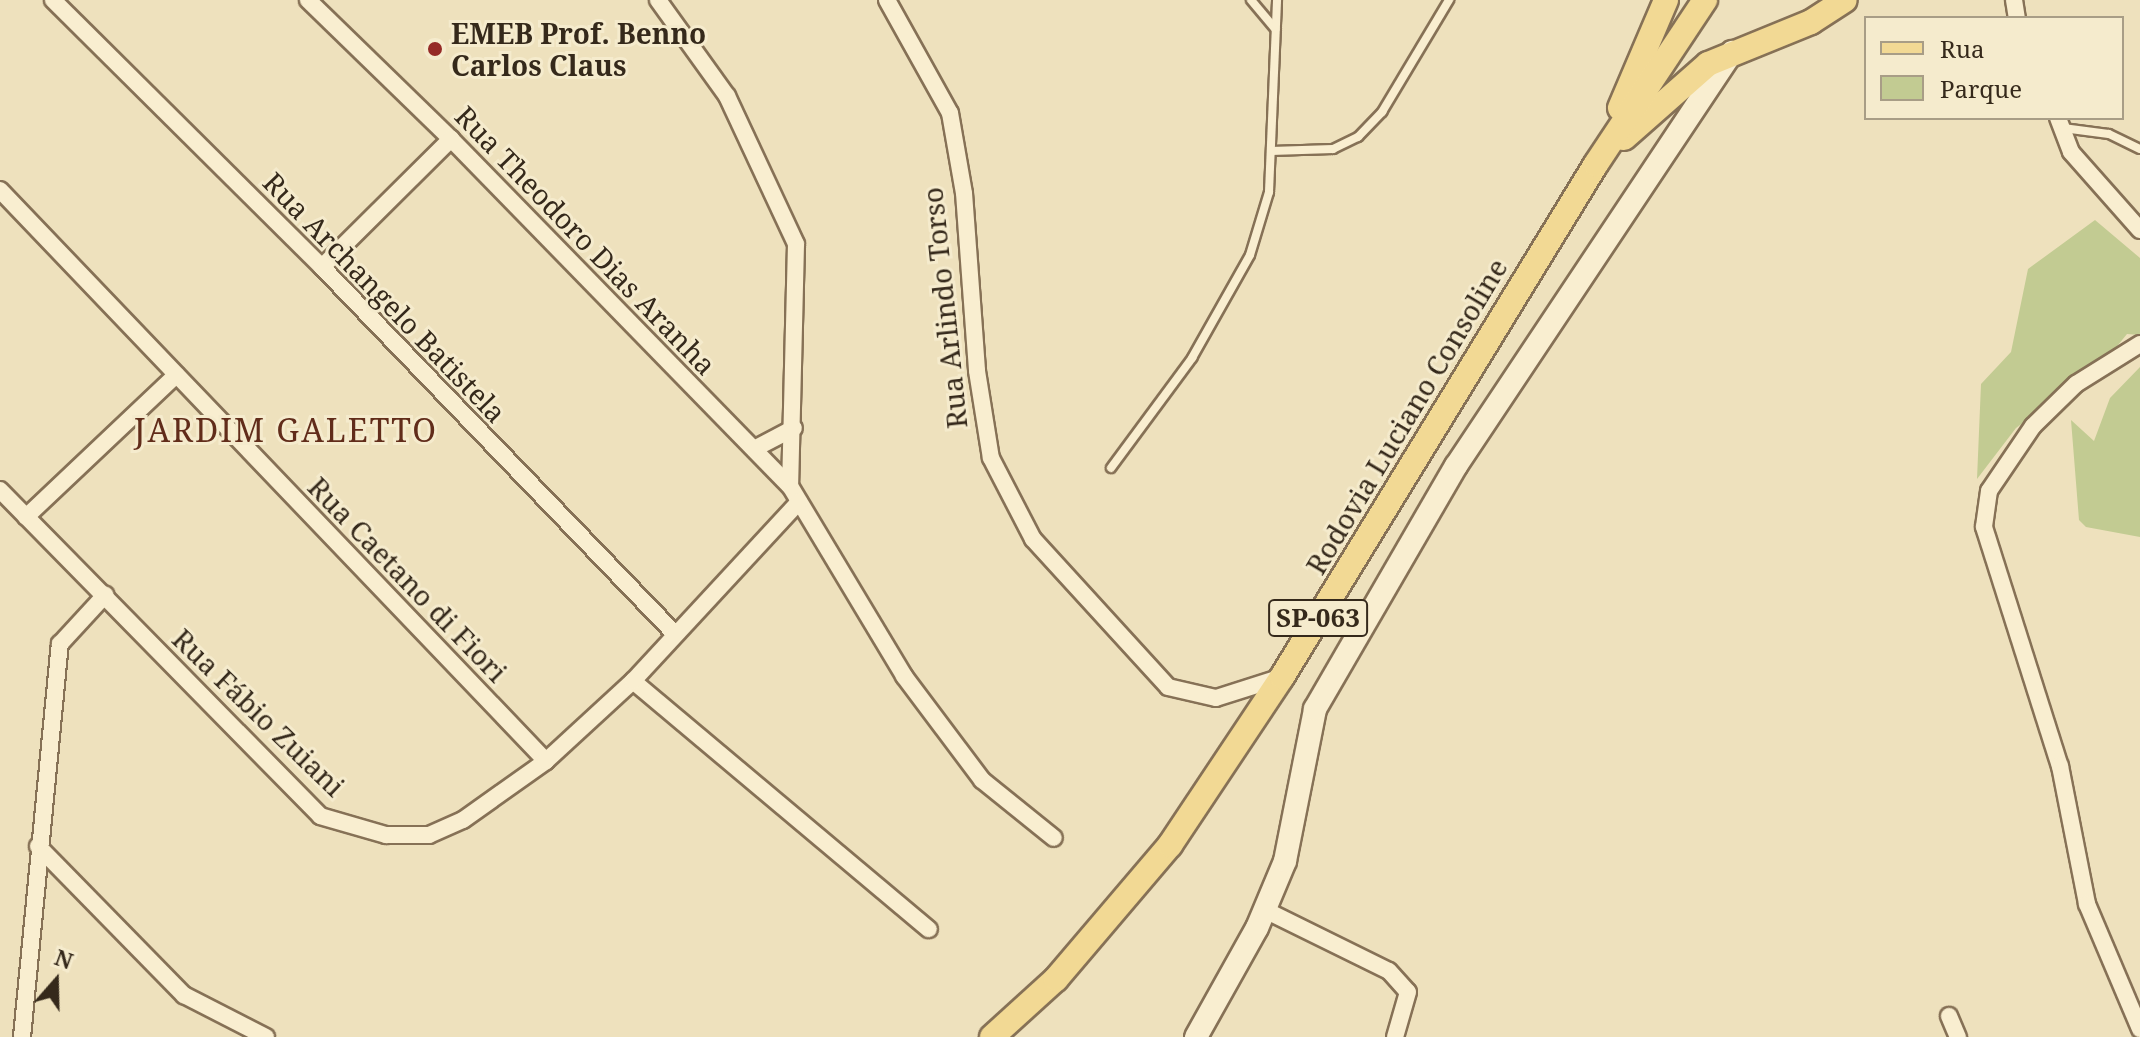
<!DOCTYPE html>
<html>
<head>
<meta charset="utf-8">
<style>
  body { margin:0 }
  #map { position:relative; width:2140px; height:1037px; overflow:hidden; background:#eee1bd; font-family:"Noto Serif",serif }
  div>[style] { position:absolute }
  .green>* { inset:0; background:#c2cb92 }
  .roads { filter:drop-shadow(2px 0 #867156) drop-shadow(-2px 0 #867156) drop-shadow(0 2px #867156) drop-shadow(0 -2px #867156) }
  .service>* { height:8px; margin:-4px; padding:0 4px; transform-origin:4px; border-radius:4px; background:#f9eed0 }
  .minor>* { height:16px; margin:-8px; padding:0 8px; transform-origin:8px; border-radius:8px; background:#f9eed0 }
  .secondary>* { height:22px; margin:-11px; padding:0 11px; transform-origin:11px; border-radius:11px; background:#f9eed0 }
  .primary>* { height:24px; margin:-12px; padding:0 12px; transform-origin:12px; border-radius:12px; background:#f2d994 }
  .dots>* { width:22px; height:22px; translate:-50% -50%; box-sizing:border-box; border:4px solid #f5ebcd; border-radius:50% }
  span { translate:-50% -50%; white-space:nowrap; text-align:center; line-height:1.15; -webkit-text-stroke:6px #f5ebcd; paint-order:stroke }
  .shield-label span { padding:2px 6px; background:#f5ebcd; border:2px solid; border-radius:6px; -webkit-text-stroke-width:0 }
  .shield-label { font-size:26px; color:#35291b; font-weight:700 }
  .poi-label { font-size:28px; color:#35291b; font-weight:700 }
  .left { translate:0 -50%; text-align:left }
  .street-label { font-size:28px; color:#35291b }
  .quarter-label { font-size:32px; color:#612c1a; letter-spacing:2px }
  .legend { position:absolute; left:1864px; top:16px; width:260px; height:104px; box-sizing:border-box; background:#f5ebcd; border:2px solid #a89d86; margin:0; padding:10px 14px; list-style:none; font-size:24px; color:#35291b }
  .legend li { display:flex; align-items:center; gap:16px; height:40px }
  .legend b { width:40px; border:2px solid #a89d86 }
  .north { position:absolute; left:16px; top:941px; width:80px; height:80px; -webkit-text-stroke:6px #f5ebcd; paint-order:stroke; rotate:20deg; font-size:22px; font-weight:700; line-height:32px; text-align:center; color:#35291b }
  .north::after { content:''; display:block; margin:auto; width:28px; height:36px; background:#35291b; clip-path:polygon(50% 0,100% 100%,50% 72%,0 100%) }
</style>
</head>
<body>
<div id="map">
  <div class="green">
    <i style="clip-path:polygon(2095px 220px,2140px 258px,2140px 335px,2127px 334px,2105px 361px,2016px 428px,1977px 479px,1981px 384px,2011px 352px,2028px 269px)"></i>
    <i style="clip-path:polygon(2140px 367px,2140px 537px,2086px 527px,2079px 520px,2071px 420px,2094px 441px,2110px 398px)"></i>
  </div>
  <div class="roads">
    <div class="service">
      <i style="left:1251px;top:0;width:38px;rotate:50deg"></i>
      <i style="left:2063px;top:128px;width:46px;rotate:7.4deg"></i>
      <i style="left:2109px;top:134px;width:34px;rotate:26deg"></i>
      <i style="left:1271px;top:151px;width:62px;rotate:-1.8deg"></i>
      <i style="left:1333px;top:149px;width:28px;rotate:-26deg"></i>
      <i style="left:1358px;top:137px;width:35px;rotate:-46deg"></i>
      <i style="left:1382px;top:112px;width:131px;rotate:-59.1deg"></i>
      <i style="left:1111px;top:468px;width:137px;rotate:-53.6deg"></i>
      <i style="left:1192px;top:358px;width:118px;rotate:-60.6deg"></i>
      <i style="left:1250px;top:255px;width:66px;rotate:-73.2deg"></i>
      <i style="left:1269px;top:192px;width:192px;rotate:-87.6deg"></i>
    </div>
    <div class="minor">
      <i style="left:53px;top:0;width:379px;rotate:44.8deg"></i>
      <i style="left:322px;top:267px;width:509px;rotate:46.11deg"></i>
      <i style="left:308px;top:0;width:199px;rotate:44.2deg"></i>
      <i style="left:451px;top:139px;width:485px;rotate:45.7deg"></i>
      <i style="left:790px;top:486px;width:222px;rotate:59deg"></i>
      <i style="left:904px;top:676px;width:130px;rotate:53.1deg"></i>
      <i style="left:982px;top:780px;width:92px;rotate:38.9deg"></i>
      <i style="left:658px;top:0;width:118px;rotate:54.3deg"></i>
      <i style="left:727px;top:96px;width:163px;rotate:65deg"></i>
      <i style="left:796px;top:244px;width:242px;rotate:91.4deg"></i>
      <i style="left:887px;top:0;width:129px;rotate:60.9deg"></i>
      <i style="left:950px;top:113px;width:81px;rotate:80.1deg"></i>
      <i style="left:964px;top:193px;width:178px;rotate:85.8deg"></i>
      <i style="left:977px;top:371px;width:88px;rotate:80.9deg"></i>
      <i style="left:991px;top:458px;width:91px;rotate:62.6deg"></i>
      <i style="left:1033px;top:539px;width:200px;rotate:47.6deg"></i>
      <i style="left:1168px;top:687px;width:49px;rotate:12.9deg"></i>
      <i style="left:1216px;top:698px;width:69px;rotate:-17.7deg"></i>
      <i style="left:2014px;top:0;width:18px;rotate:81deg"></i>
      <i style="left:2058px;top:118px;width:36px;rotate:69deg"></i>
      <i style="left:2071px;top:152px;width:104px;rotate:48.5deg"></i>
      <i style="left:0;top:190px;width:790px;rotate:46.28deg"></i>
      <i style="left:322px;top:267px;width:182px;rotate:-44.8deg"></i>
      <i style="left:2140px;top:344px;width:75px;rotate:148deg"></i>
      <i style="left:2076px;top:384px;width:60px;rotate:135.7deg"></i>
      <i style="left:2033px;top:426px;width:78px;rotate:124.1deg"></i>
      <i style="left:1989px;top:491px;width:36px;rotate:98deg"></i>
      <i style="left:1984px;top:527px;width:251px;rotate:72.4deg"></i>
      <i style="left:2060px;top:766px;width:141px;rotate:78.9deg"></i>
      <i style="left:2087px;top:904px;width:136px;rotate:67deg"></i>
      <i style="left:754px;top:449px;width:45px;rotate:-27.7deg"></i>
      <i style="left:0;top:490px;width:457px;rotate:45.5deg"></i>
      <i style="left:320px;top:816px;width:69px;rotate:16.1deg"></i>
      <i style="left:386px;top:835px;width:43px"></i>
      <i style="left:429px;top:835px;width:37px;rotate:-24deg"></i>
      <i style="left:463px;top:820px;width:102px;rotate:-35.4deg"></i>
      <i style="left:546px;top:761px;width:118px;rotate:-42.6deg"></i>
      <i style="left:633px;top:681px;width:386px;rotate:40deg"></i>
      <i style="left:26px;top:517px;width:207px;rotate:-43.4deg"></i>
      <i style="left:633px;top:681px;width:244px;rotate:-47.2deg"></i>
      <i style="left:38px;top:846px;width:209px;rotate:45.6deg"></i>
      <i style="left:184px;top:995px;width:92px;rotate:27.1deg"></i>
      <i style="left:1263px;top:909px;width:140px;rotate:26.2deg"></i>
      <i style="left:1389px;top:971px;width:28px;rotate:48deg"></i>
      <i style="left:1408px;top:992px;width:47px;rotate:106.1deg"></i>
      <i style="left:1949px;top:1016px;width:23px;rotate:67deg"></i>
      <i style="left:22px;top:1037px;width:395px;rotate:-84.5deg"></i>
      <i style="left:60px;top:644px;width:67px;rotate:-47.4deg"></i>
    </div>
    <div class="secondary">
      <i style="left:1196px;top:1037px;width:125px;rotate:-60.8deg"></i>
      <i style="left:1257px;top:928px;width:73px;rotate:-67.3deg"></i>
      <i style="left:1285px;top:861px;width:155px;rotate:-78.8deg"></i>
      <i style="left:1315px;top:709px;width:281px;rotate:-59.9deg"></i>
      <i style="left:1456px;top:466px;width:498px;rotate:-56.3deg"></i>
    </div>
    <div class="primary">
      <i style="left:1620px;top:108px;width:117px;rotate:-66.9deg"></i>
      <i style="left:1624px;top:138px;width:112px;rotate:-41.4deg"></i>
      <i style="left:1708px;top:64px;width:111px;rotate:-22.2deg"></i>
      <i style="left:1811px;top:22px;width:40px;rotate:-32.9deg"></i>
      <i style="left:992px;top:1037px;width:86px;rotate:-42.2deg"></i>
      <i style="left:1056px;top:979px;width:176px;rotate:-49.6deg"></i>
      <i style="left:1170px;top:845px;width:202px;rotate:-56.3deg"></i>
      <i style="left:1282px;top:677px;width:601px;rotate:-58.53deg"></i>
      <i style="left:1596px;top:164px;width:197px;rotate:-56.4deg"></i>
    </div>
  </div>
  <div class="dots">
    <i style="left:435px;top:49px;background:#952a26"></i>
  </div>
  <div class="shield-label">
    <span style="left:1318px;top:618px">SP-063</span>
  </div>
  <div class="poi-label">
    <span class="left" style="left:451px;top:49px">EMEB Prof. Benno<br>Carlos Claus</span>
  </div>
  <div class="street-label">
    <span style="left:586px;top:240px;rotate:46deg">Rua Theodoro Dias Aranha</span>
    <span style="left:385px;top:297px;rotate:46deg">Rua Archangelo Batistela</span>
    <span style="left:944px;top:308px;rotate:-96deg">Rua Arlindo Torso</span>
    <span style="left:1406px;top:416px;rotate:-59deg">Rodovia Luciano Consoline</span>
    <span style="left:408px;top:579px;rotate:46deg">Rua Caetano di Fiori</span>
    <span style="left:259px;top:712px;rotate:44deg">Rua Fábio Zuiani</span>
  </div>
  <div class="quarter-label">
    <span style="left:286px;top:430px">JARDIM GALETTO</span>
  </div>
  <ul class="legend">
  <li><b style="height:10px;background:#f2d994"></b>Rua</li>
  <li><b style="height:22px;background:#c2cb92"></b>Parque</li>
  </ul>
  <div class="north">N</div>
</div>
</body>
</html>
